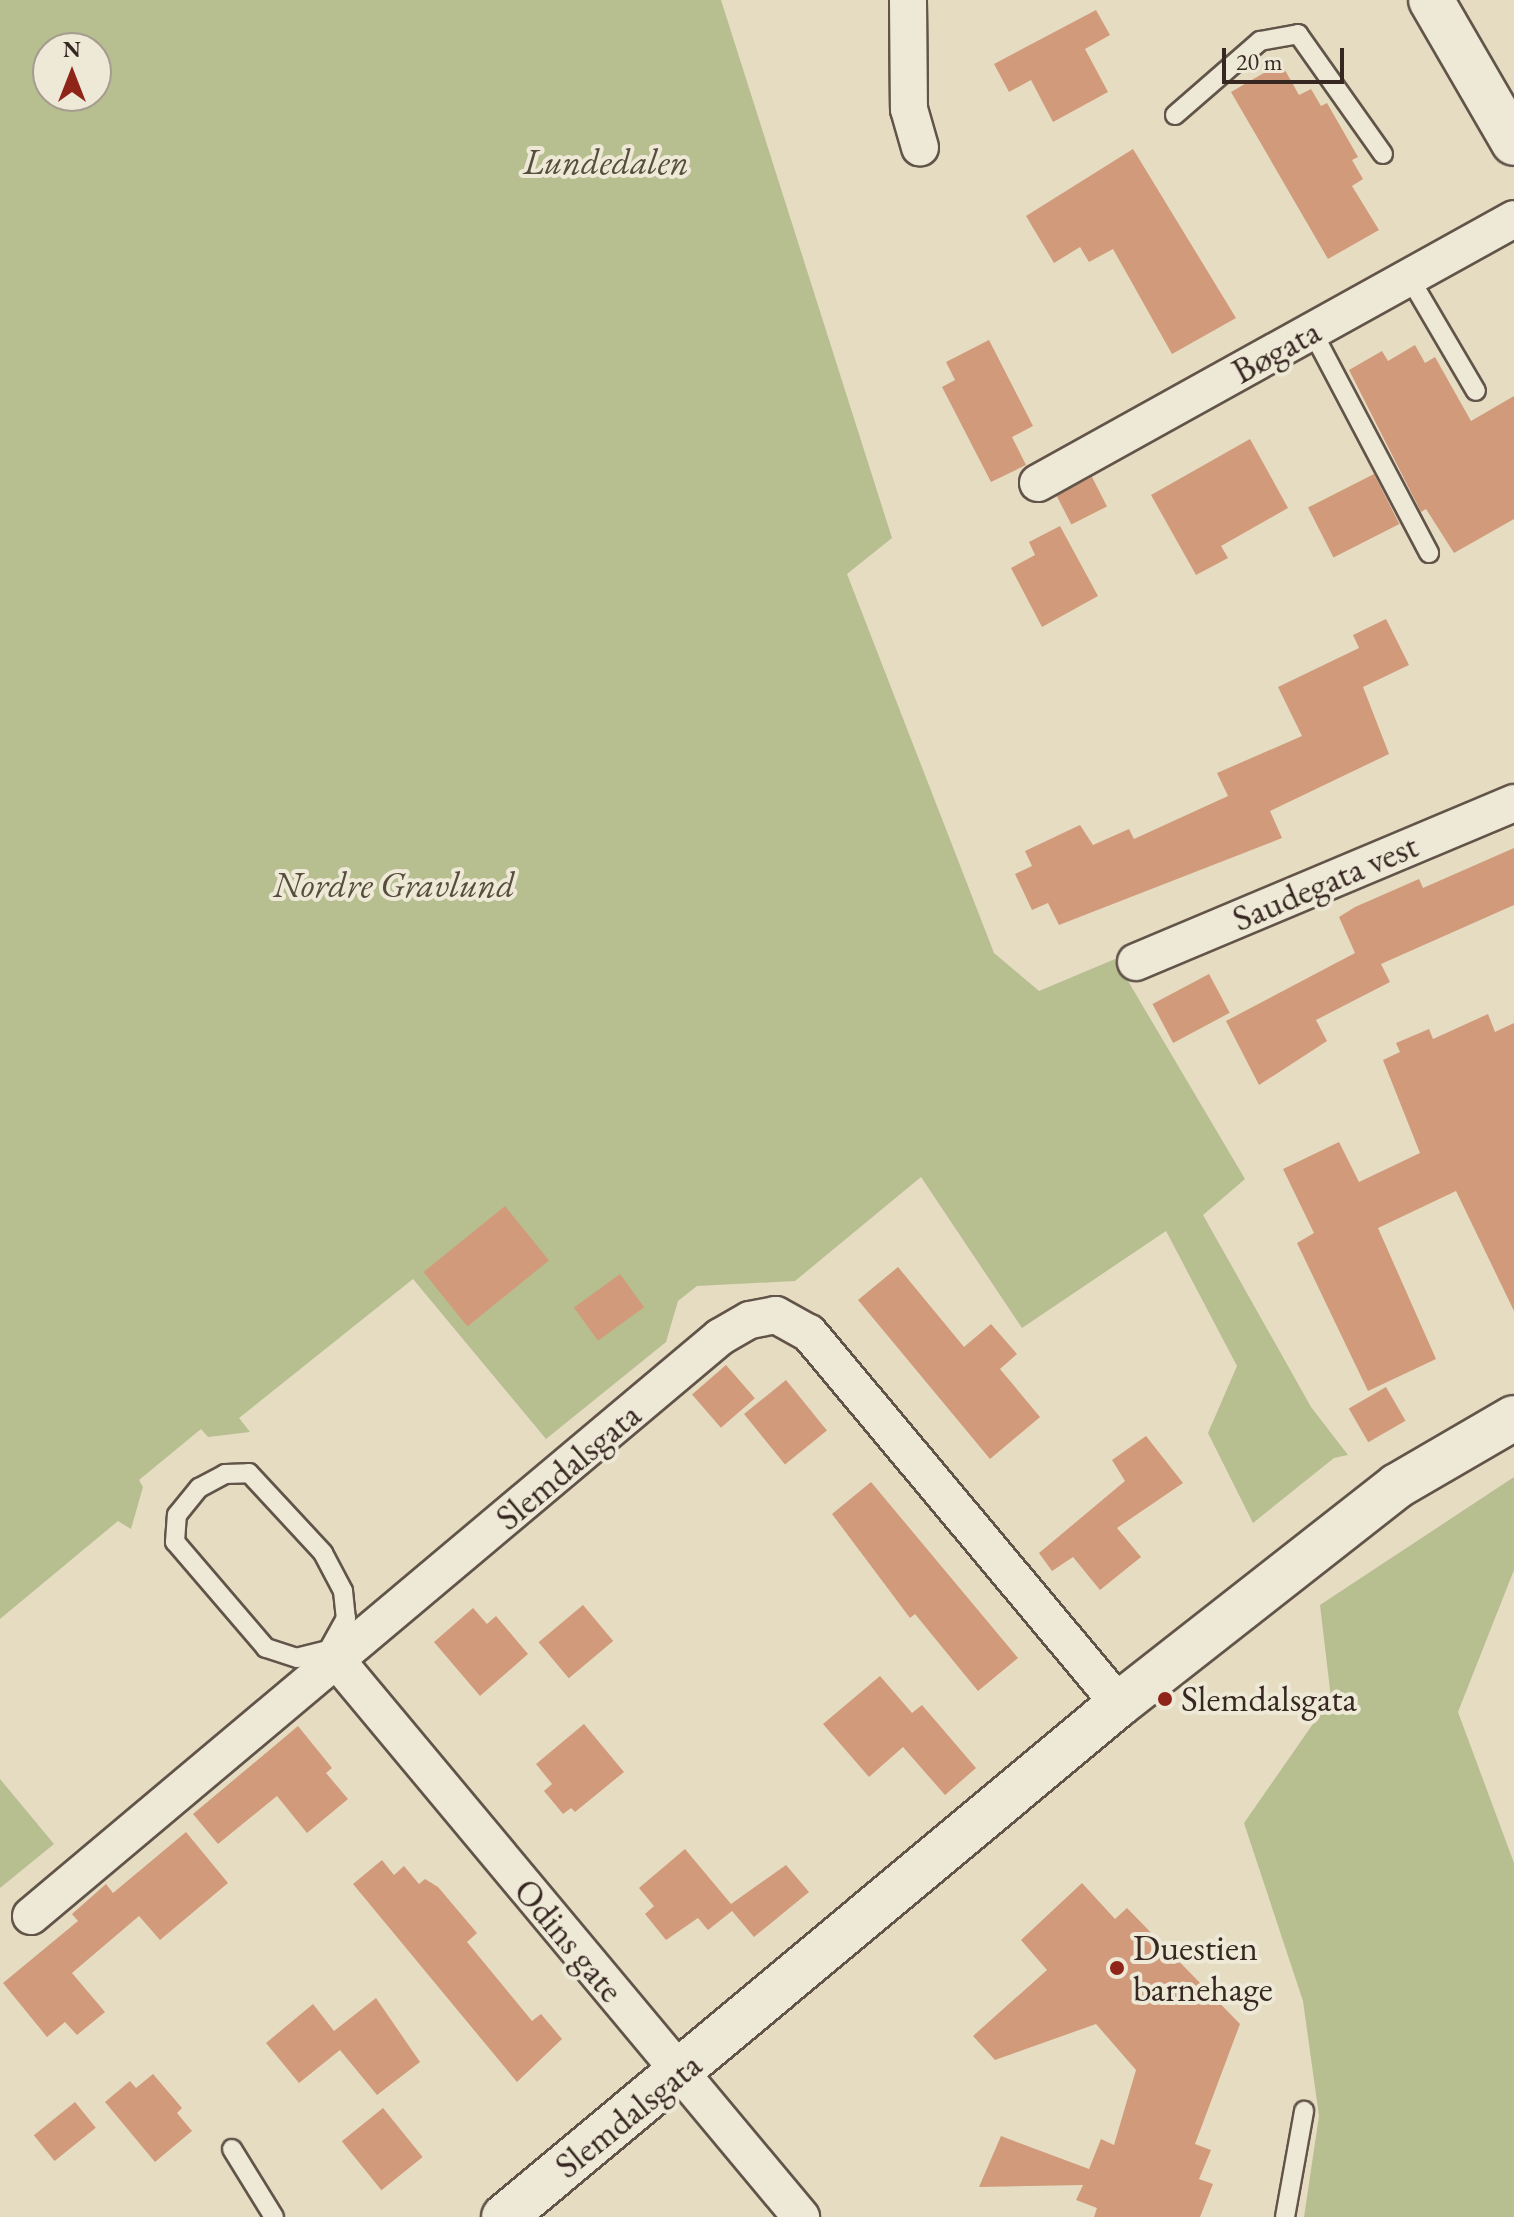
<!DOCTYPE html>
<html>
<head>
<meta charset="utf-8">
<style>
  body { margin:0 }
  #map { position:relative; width:1514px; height:2217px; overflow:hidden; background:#e5dcc2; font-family:"EB Garamond",serif }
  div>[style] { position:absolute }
  .green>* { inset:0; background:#b7bf91 }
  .building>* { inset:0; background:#d19b7b; transform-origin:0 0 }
  .roads { filter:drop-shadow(2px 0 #625449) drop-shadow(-2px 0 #625449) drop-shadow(0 2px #625449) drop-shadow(0 -2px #625449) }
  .service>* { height:18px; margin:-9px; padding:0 9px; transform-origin:9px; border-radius:9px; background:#eee8d7 }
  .minor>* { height:36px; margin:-18px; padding:0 18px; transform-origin:18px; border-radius:18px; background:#eee8d7 }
  .tertiary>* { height:44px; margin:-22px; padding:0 22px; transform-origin:22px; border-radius:22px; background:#eee8d7 }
  .dots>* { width:22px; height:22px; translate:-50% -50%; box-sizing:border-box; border:4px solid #eee8d7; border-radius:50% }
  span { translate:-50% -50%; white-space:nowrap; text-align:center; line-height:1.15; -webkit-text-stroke:8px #eee8d7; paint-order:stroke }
  .park-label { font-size:36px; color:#574d3d; font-style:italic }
  .street-label { font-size:36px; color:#372721 }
  .poi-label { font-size:36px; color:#372721 }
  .left { translate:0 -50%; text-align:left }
  .north { position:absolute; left:32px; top:32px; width:80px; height:80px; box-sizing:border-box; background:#eee8d7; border:2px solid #a59b8e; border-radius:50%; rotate:0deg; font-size:22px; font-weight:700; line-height:32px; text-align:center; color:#372721 }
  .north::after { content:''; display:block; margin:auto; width:28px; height:36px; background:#8f2418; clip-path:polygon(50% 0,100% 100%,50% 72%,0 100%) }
  .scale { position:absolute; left:1222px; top:48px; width:122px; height:36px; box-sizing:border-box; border:4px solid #372721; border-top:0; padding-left:10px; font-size:24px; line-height:28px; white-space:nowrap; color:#372721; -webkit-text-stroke:6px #eee8d7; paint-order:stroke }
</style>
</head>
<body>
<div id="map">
  <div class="green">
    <i style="clip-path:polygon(evenodd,0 0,721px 0,892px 538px,847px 574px,994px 953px,1039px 991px,1115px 959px,1245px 1179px,1203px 1215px,1311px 1407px,1348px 1455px,1334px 1458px,1253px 1523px,1208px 1433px,1237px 1366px,1166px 1231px,1022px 1328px,921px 1177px,795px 1281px,697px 1286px,678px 1301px,666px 1342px,546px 1439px,413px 1279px,239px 1418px,250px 1432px,208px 1437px,201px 1429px,139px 1480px,143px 1487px,131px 1529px,118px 1521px,0 1619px,0 0,48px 48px,96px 48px,96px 96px,48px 96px,48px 48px)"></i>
    <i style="clip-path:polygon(1514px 1477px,1514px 1570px,1458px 1712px,1514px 1863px,1514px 2217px,1304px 2217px,1319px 2116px,1303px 2001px,1244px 1823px,1331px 1698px,1320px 1605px)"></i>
    <i style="clip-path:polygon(0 1779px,54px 1844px,0 1888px)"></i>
  </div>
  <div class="building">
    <i style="clip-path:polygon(1096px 10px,1110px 35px,1085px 49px,1108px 92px,1053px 122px,1031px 80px,1009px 92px,994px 64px)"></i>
    <i style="clip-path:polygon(1281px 63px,1299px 95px,1311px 89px,1321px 106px,1327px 103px,1358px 157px,1352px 160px,1363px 179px,1352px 186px,1379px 230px,1328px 259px,1231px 92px)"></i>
    <i style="clip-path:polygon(1133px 149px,1236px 318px,1172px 354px,1113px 249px,1089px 262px,1080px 247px,1054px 263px,1026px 216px)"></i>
    <i style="clip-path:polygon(989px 340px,1033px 426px,1012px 437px,1026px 465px,991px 482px,942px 387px,955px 380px,946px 362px)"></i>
    <i style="clip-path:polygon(1415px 345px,1425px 363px,1435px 357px,1471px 421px,1514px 396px,1514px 519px,1454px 553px,1426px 509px,1421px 512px,1349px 370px,1382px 351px,1388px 361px)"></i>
    <i style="clip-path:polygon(1250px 439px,1288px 508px,1221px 546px,1228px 558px,1196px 575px,1151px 495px)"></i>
    <i style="left:1374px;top:474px;width:56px;height:74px;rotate:63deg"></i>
    <i style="left:1092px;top:477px;width:33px;height:40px;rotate:63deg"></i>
    <i style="clip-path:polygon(1060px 526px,1098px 596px,1042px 627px,1011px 568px,1035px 555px,1029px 542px)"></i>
    <i style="clip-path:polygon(1386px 619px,1409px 665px,1363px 687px,1389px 754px,1270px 811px,1282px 838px,1059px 925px,1048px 903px,1032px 910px,1015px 874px,1032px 866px,1025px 851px,1080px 825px,1093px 845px,1129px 829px,1134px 839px,1228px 796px,1217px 773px,1302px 736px,1278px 687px,1359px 648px,1353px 635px)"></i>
    <i style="clip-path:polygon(1514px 848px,1514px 905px,1381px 964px,1390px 982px,1316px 1020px,1327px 1041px,1259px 1085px,1226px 1021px,1355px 953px,1339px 917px,1355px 907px,1419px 879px,1423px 888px)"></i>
    <i style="left:1209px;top:974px;width:44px;height:64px;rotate:62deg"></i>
    <i style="clip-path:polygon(1488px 1014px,1495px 1032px,1514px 1023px,1514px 1311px,1456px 1191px,1378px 1228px,1436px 1359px,1368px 1391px,1297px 1243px,1314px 1233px,1283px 1169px,1339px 1142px,1359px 1182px,1420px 1153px,1383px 1060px,1400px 1052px,1396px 1043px,1429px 1029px,1433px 1039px)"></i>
    <i style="left:505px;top:1206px;width:70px;height:105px;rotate:51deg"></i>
    <i style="clip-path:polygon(898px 1267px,964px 1347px,991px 1324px,1017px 1354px,1000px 1369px,1040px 1417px,990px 1459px,858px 1300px)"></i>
    <i style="left:620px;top:1274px;width:41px;height:57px;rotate:54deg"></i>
    <i style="left:726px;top:1365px;width:44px;height:45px;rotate:49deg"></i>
    <i style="left:786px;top:1380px;width:65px;height:54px;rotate:51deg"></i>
    <i style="left:1386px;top:1387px;width:39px;height:43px;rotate:60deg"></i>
    <i style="clip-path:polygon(1146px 1436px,1183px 1483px,1117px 1528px,1141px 1557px,1100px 1590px,1073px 1557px,1052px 1571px,1039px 1553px,1125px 1481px,1112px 1460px)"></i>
    <i style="clip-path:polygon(871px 1482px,1018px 1658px,978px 1691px,915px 1614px,910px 1618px,832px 1514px)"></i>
    <i style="left:583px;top:1605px;width:47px;height:58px;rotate:50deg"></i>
    <i style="clip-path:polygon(473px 1608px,487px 1624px,496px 1616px,528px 1654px,480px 1696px,434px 1642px)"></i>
    <i style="clip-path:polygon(880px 1676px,912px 1713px,922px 1705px,976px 1768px,945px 1795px,903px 1747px,869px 1777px,823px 1724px)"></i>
    <i style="clip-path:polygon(584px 1724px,624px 1772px,575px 1812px,571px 1808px,563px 1814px,544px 1791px,552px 1784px,536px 1764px)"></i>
    <i style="clip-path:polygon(298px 1726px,332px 1768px,326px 1773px,348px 1799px,307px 1833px,277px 1796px,218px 1844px,193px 1814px)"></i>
    <i style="clip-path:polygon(186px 1832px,228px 1883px,160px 1940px,139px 1916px,72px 1973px,105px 2012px,77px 2035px,65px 2022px,47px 2037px,3px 1983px,78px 1921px,72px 1914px,106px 1884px,113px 1893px)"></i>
    <i style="clip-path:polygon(685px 1849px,731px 1904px,786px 1865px,809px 1892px,754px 1937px,732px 1911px,708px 1930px,698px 1918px,666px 1940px,645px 1914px,654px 1906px,639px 1888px)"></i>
    <i style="clip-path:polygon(382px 1860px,394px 1875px,404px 1866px,419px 1884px,425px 1879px,438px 1887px,477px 1933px,467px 1942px,532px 2021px,541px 2014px,562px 2039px,517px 2082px,353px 1884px)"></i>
    <i style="clip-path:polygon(1082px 1883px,1115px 1919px,1127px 1908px,1240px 2024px,1195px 2144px,1211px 2150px,1199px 2179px,1213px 2184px,1200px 2217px,1094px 2217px,1097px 2208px,1076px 2200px,1083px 2185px,979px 2187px,1001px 2136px,1089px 2169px,1101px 2139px,1114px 2145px,1136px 2070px,1096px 2024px,995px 2060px,973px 2036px,1047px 1970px,1021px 1940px)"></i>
    <i style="clip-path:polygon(376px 1998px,420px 2062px,377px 2095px,340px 2050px,299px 2083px,266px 2043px,313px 2004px,334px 2031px)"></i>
    <i style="clip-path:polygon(153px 2074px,182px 2108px,177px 2113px,192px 2131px,155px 2162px,105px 2102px,130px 2081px,136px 2088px)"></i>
    <i style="left:75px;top:2102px;width:33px;height:53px;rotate:51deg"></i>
    <i style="left:383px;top:2108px;width:63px;height:53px;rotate:51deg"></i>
  </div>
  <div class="roads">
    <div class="service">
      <i style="left:1175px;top:115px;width:113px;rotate:-41deg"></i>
      <i style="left:1260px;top:41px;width:39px;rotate:-10deg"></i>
      <i style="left:1298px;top:34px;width:147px;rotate:54.7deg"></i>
      <i style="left:1409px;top:277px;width:132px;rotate:59.6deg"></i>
      <i style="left:1312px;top:331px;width:251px;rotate:62.2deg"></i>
      <i style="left:328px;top:1650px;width:32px;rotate:166deg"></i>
      <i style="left:297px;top:1658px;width:33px;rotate:-162deg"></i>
      <i style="left:266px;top:1648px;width:140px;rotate:-130.6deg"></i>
      <i style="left:175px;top:1542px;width:27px;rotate:-86deg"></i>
      <i style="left:177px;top:1515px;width:35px;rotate:-51deg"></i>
      <i style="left:199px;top:1488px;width:30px;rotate:-28deg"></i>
      <i style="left:225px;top:1474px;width:24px;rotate:-2deg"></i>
      <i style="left:249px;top:1473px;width:109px;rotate:47.2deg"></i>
      <i style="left:323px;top:1553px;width:43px;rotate:62.2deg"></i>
      <i style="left:343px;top:1591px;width:27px;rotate:84deg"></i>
      <i style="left:346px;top:1618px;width:37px;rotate:119deg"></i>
      <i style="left:328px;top:1650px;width:9px;rotate:49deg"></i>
      <i style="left:232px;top:2149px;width:80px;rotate:58.3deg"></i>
      <i style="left:1285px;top:2217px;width:108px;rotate:-79.8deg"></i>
    </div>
    <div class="minor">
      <i style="left:908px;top:0;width:109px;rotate:89.5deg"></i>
      <i style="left:909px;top:109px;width:40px;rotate:74deg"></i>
      <i style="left:1038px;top:483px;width:544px;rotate:-29.01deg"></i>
      <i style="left:1136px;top:962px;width:410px;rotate:-22.8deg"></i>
      <i style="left:338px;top:1662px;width:723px;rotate:50.16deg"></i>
      <i style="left:31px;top:1916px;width:900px;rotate:-40.04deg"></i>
      <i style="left:720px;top:1337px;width:34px;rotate:-30deg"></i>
      <i style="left:750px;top:1320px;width:26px;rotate:-11deg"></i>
      <i style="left:776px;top:1315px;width:38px;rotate:29deg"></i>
      <i style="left:809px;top:1333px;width:483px;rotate:50.1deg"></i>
    </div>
    <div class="tertiary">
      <i style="left:1431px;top:0;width:165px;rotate:59.9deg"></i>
      <i style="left:504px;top:2217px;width:801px;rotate:-39.83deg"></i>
      <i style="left:1119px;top:1704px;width:353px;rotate:-38.1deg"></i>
      <i style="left:1397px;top:1486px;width:135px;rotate:-30.2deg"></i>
    </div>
  </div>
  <div class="dots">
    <i style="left:1165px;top:1699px;background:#8f2418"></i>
    <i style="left:1117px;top:1968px;background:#8f2418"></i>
  </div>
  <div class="park-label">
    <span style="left:606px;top:162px">Lundedalen</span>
    <span style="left:394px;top:885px">Nordre Gravlund</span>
  </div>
  <div class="street-label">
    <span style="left:1276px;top:351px;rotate:-29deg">Bøgata</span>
    <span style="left:1325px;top:882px;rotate:-23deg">Saudegata vest</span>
    <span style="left:568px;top:1466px;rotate:-40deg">Slemdalsgata</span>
    <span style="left:569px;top:1940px;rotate:50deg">Odins gate</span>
    <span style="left:628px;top:2115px;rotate:-39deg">Slemdalsgata</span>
  </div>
  <div class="poi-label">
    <span class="left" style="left:1181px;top:1699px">Slemdalsgata</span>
    <span class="left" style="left:1133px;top:1968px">Duestien<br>barnehage</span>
  </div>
  <div class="north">N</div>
  <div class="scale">20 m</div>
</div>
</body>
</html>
